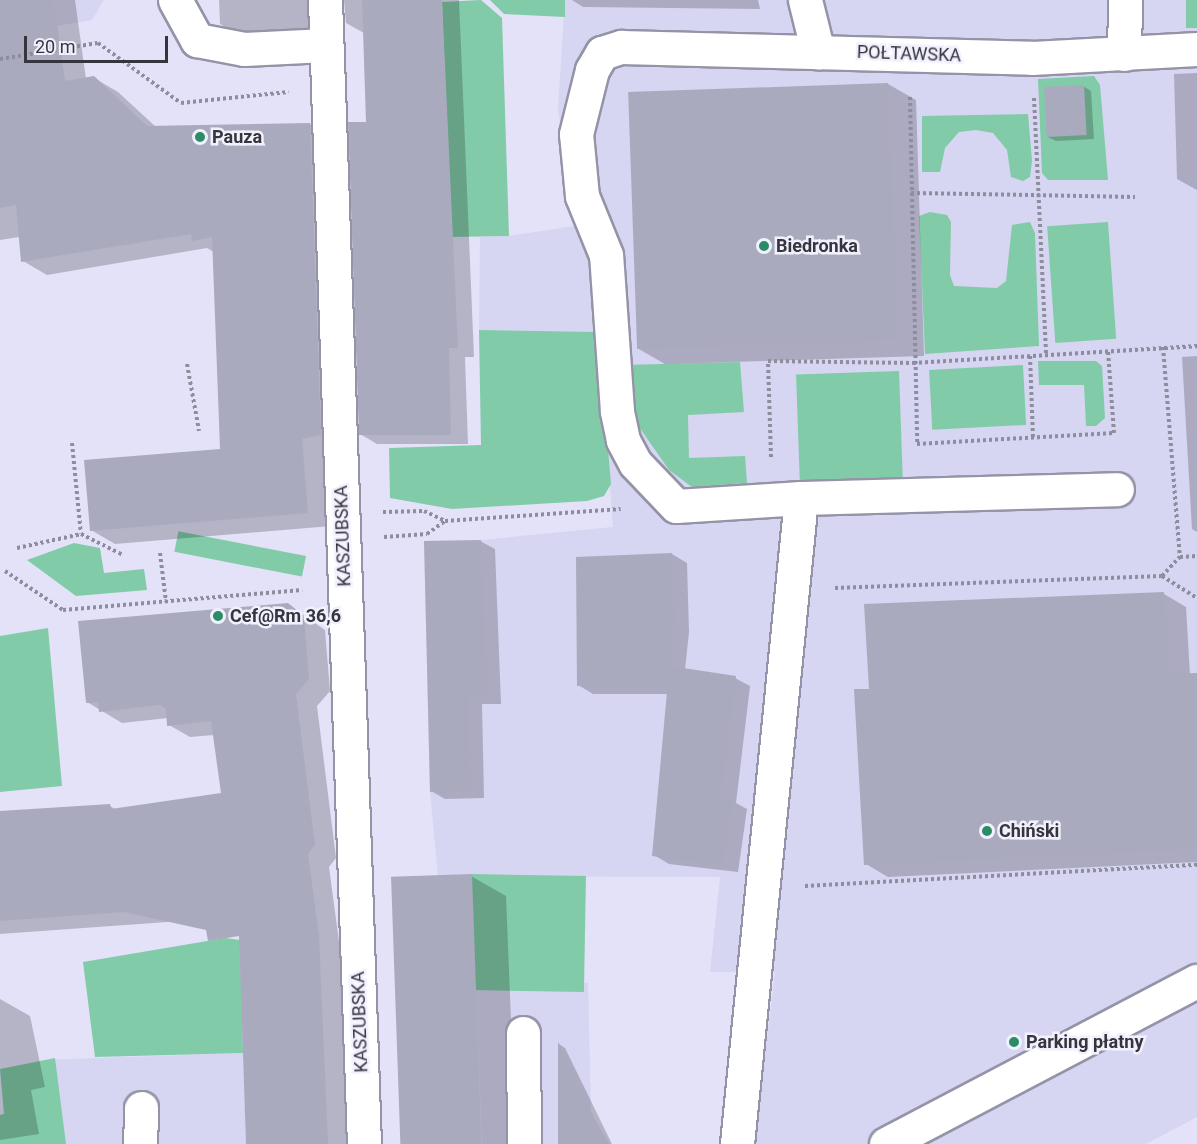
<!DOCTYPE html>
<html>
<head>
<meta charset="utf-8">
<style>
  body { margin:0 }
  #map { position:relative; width:1197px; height:1144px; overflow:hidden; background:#e3e2f8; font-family:Roboto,sans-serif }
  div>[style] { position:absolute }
  .built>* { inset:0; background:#d6d5f2; transform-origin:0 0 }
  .green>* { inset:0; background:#82cba8; transform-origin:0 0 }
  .shadow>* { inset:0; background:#0003 }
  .building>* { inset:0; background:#aaaabe; transform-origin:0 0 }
  .path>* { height:4px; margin-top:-2px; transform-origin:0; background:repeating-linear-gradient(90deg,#8e8d9d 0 3px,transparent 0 6px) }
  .roads { filter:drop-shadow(2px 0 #9493a7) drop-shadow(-2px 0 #9493a7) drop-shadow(0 2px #9493a7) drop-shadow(0 -2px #9493a7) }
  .minor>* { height:33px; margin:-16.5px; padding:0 16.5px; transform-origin:16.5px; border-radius:16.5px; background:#fff }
  .dots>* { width:16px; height:16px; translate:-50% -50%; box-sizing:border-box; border:3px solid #f1f0fd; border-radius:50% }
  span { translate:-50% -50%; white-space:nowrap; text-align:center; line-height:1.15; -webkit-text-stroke:5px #f1f0fd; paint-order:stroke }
  .street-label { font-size:18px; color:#36353e }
  .poi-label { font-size:18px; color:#36353e; font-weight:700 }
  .left { translate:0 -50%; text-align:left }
  .scale { position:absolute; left:24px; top:36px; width:144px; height:27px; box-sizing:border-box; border:3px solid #36353e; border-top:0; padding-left:8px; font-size:18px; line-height:21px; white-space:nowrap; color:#36353e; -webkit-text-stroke:4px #f1f0fd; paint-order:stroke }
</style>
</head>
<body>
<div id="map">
  <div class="built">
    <i style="clip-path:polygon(54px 0,104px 0,92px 20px,57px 26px)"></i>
    <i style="clip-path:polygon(565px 0,1197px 0,1197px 1117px,1146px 1144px,754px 1144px,775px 972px,710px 972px,720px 877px,438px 876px,430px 792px,424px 541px,481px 540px,613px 527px,598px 332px,479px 330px,480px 237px,509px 236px,574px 226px,558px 108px)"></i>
    <i style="clip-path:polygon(588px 983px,591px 1113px,610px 1144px,482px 1144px,476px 990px)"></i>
    <i style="left:243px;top:1053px;width:91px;height:188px;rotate:88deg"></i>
  </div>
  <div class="green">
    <i style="clip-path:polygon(481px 0,502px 18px,509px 236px,451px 237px,442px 2px)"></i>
    <i style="clip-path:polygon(490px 0,565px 0,565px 17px,504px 14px)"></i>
    <i style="left:1186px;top:0;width:11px;height:28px"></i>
    <i style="clip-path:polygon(1094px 76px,1100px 85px,1108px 180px,1048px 180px,1042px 173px,1038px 79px)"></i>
    <i style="clip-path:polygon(1028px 114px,1032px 161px,1030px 177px,1023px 181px,1011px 177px,1007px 150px,993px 133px,976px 130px,959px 132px,945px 148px,940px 172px,922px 172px,922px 116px)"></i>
    <i style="clip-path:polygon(930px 212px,947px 215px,951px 222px,950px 275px,954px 286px,997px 288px,1006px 281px,1012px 225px,1030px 222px,1035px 233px,1039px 346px,925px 354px,919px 216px)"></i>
    <i style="left:1108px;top:222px;width:117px;height:61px;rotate:86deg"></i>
    <i style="clip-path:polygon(479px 330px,598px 332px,611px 484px,604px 496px,587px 501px,452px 509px,390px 498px,389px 448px,481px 445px)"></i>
    <i style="clip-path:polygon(1038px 361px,1096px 361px,1102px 366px,1105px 418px,1096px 426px,1086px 426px,1084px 385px,1039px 385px)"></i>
    <i style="clip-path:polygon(740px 362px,744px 412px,688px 415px,689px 458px,745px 456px,747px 483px,692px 487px,669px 470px,637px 424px,627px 399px,623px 365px)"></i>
    <i style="left:1023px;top:365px;width:60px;height:94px;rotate:87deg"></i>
    <i style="left:899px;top:371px;width:110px;height:103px;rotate:88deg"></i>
    <i style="clip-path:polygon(74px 543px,100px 548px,104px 573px,144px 569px,147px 590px,76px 596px,27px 560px)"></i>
    <i style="left:306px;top:556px;width:21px;height:130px;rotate:101deg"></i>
    <i style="clip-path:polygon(48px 628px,62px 786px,0 792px,0 636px)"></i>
    <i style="left:472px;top:874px;width:114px;height:116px;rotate:1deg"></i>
    <i style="clip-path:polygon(225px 938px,240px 940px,243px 1053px,95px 1057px,83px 962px)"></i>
    <i style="clip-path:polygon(55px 1058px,66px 1144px,0 1144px,0 1115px,4px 1114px,0 1069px)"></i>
  </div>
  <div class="shadow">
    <i style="clip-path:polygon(0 0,75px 0,86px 79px,94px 78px,118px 92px,156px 127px,310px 124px,334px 138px,331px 526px,115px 544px,91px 530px,222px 450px,214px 252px,207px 248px,47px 275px,23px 261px,19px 237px,0 240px)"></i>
    <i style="clip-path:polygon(219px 0,327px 0,324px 34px,237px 34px,220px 24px)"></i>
    <i style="clip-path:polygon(344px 0,459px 0,474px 357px,465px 357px,468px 444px,377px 444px,360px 434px,367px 123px,364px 33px,346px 23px)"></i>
    <i style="clip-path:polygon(572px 0,758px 0,760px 9px,583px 7px)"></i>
    <i style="clip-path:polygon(1197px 73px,1197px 190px,1177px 179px,1174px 74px)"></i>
    <i style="clip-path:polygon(888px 84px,916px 100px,924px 356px,665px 364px,637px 348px)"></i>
    <i style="clip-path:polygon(1083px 86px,1091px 91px,1094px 139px,1056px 141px,1048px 137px)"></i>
    <i style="clip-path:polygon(1197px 356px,1197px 532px,1192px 529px,1182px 357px)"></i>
    <i style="clip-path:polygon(480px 541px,495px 549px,501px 704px,482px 704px,484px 798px,445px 799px,431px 791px)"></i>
    <i style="clip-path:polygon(672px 554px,687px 563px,689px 632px,685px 670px,735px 678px,750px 686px,736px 803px,747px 809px,738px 872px,669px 864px,654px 855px,669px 694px,593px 694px,578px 685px)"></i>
    <i style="clip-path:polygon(1164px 594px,1186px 607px,1190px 675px,1197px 674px,1197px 862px,888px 877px,866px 864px,871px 690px)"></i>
    <i style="clip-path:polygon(287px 604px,325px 630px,330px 691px,317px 706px,336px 858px,329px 867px,340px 949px,350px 1144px,246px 1144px,251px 916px,0 934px,0 813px,110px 806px,117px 810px,223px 795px,214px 735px,190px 737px,169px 725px,168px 718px,122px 723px,87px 702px)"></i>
    <i style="clip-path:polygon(471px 876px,506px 896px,516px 1144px,402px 1144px)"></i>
    <i style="clip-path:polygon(0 999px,30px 1016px,45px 1087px,31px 1090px,39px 1134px,0 1140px)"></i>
    <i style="clip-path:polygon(559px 1044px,565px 1048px,612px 1144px,559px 1144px)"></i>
  </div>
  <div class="building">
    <i style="clip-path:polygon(0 0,54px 0,65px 81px,94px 76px,147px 126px,310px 123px,321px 435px,302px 439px,308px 513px,90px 531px,84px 460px,220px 449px,212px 237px,192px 241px,191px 234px,21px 262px,16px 205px,0 208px)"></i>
    <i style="clip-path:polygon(362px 0,442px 0,458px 348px,449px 348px,451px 435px,359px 435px,348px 122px,366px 122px)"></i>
    <i style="left:888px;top:83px;width:257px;height:260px;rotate:88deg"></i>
    <i style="left:1084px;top:85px;width:50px;height:40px;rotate:87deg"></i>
    <i style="clip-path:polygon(481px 540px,487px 697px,468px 697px,470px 790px,430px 792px,424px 541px)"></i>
    <i style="clip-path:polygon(672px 553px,675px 623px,670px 666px,736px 676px,721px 797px,733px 799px,723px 865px,652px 856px,669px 670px,667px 686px,577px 686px,576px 557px)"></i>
    <i style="clip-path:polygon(1164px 592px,1169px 674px,1197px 673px,1197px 849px,864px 865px,854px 689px,869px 689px,864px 604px)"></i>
    <i style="clip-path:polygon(288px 603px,304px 616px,309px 679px,296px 694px,315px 845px,308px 854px,319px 936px,328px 1144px,246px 1144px,239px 936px,208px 941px,206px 930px,124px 912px,0 921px,0 811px,110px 804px,111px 809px,221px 793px,211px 721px,167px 726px,166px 709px,160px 705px,99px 712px,98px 702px,86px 703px,78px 621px)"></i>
    <i style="left:472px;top:874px;width:270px;height:81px;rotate:88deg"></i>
    <i style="clip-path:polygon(558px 1042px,607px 1144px,558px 1144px)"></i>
  </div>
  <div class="path">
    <i style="left:0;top:59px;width:99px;rotate:-9.3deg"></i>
    <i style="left:98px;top:43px;width:102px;rotate:35.9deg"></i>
    <i style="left:181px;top:103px;width:108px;rotate:-5.9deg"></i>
    <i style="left:910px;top:97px;width:347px;rotate:88.8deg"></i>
    <i style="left:917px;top:444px;width:197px;rotate:-3.2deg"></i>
    <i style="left:1114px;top:433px;width:82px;rotate:-94.2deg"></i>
    <i style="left:1034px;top:98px;width:257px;rotate:87.3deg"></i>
    <i style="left:911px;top:193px;width:224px;rotate:1deg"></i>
    <i style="left:1163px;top:347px;width:211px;rotate:85.4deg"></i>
    <i style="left:1180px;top:557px;width:17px;rotate:-3deg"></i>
    <i style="left:1030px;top:356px;width:81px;rotate:87.9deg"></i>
    <i style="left:187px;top:364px;width:68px;rotate:79.8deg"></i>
    <i style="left:72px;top:443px;width:91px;rotate:84.4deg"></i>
    <i style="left:771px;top:457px;width:96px;rotate:-91.8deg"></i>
    <i style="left:768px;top:361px;width:145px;rotate:0.8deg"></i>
    <i style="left:913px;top:363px;width:285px;rotate:-3.4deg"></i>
    <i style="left:383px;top:512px;width:41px;rotate:-1.4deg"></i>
    <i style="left:424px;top:511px;width:23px;rotate:25deg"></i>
    <i style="left:445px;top:521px;width:176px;rotate:-3.9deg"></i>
    <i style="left:384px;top:537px;width:43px;rotate:-4deg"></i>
    <i style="left:427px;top:534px;width:22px;rotate:-36deg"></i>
    <i style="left:17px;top:548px;width:66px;rotate:-12.3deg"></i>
    <i style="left:81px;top:534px;width:47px;rotate:26.6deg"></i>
    <i style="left:160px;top:553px;width:49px;rotate:83deg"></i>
    <i style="left:5px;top:571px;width:70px;rotate:33.9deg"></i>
    <i style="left:63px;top:610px;width:240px;rotate:-4.8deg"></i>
    <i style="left:1162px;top:576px;width:41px;rotate:32.2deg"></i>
    <i style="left:835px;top:588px;width:327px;rotate:-2.1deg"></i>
    <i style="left:1162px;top:576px;width:26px;rotate:-47deg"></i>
    <i style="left:805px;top:886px;width:393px;rotate:-3.1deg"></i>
  </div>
  <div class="roads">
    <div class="minor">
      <i style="left:175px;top:0;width:46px;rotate:61.2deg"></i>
      <i style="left:197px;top:40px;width:48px;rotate:10.8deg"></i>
      <i style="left:244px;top:49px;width:82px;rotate:-2.8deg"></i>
      <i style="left:325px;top:0;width:1145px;rotate:88.05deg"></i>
      <i style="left:805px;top:0;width:54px;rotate:76deg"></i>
      <i style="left:1124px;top:54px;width:54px;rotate:-88.9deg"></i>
      <i style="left:801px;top:498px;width:125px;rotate:176.3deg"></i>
      <i style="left:676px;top:506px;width:59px;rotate:-133.6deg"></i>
      <i style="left:635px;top:463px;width:26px;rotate:-118deg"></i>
      <i style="left:623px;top:440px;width:30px;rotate:-102deg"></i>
      <i style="left:617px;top:411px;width:156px;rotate:-94deg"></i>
      <i style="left:606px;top:255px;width:64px;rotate:-112.1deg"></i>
      <i style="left:582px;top:196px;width:62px;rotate:-95.5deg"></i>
      <i style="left:576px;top:134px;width:66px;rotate:-76deg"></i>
      <i style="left:592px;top:70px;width:20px;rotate:-60deg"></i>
      <i style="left:602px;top:53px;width:20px;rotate:-18deg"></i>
      <i style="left:621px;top:47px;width:411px;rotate:1.5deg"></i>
      <i style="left:1032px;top:58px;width:165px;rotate:-3.1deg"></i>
      <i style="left:523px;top:1033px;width:111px;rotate:89.5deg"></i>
      <i style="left:140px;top:1144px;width:36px;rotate:-88deg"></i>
      <i style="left:737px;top:1144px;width:649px;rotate:-84.34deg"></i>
      <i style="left:801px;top:498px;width:316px;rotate:-1.6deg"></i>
      <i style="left:886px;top:1144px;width:351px;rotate:-27.7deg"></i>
    </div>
  </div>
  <div class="dots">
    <i style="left:200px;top:137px;background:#2b8c65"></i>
    <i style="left:764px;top:246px;background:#2b8c65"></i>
    <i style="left:218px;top:616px;background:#2b8c65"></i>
    <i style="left:987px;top:831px;background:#2b8c65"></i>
    <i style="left:1014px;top:1042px;background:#2b8c65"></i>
  </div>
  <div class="street-label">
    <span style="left:909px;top:54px;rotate:2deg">POŁTAWSKA</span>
    <span style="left:343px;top:536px;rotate:-92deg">KASZUBSKA</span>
    <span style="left:360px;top:1022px;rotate:-92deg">KASZUBSKA</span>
  </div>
  <div class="poi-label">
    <span class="left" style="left:212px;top:137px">Pauza</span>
    <span class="left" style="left:776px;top:246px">Biedronka</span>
    <span class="left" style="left:230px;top:616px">Cef@Rm 36,6</span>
    <span class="left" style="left:999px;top:831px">Chiński</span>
    <span class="left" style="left:1026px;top:1042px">Parking płatny</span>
  </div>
  <div class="scale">20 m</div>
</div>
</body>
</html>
